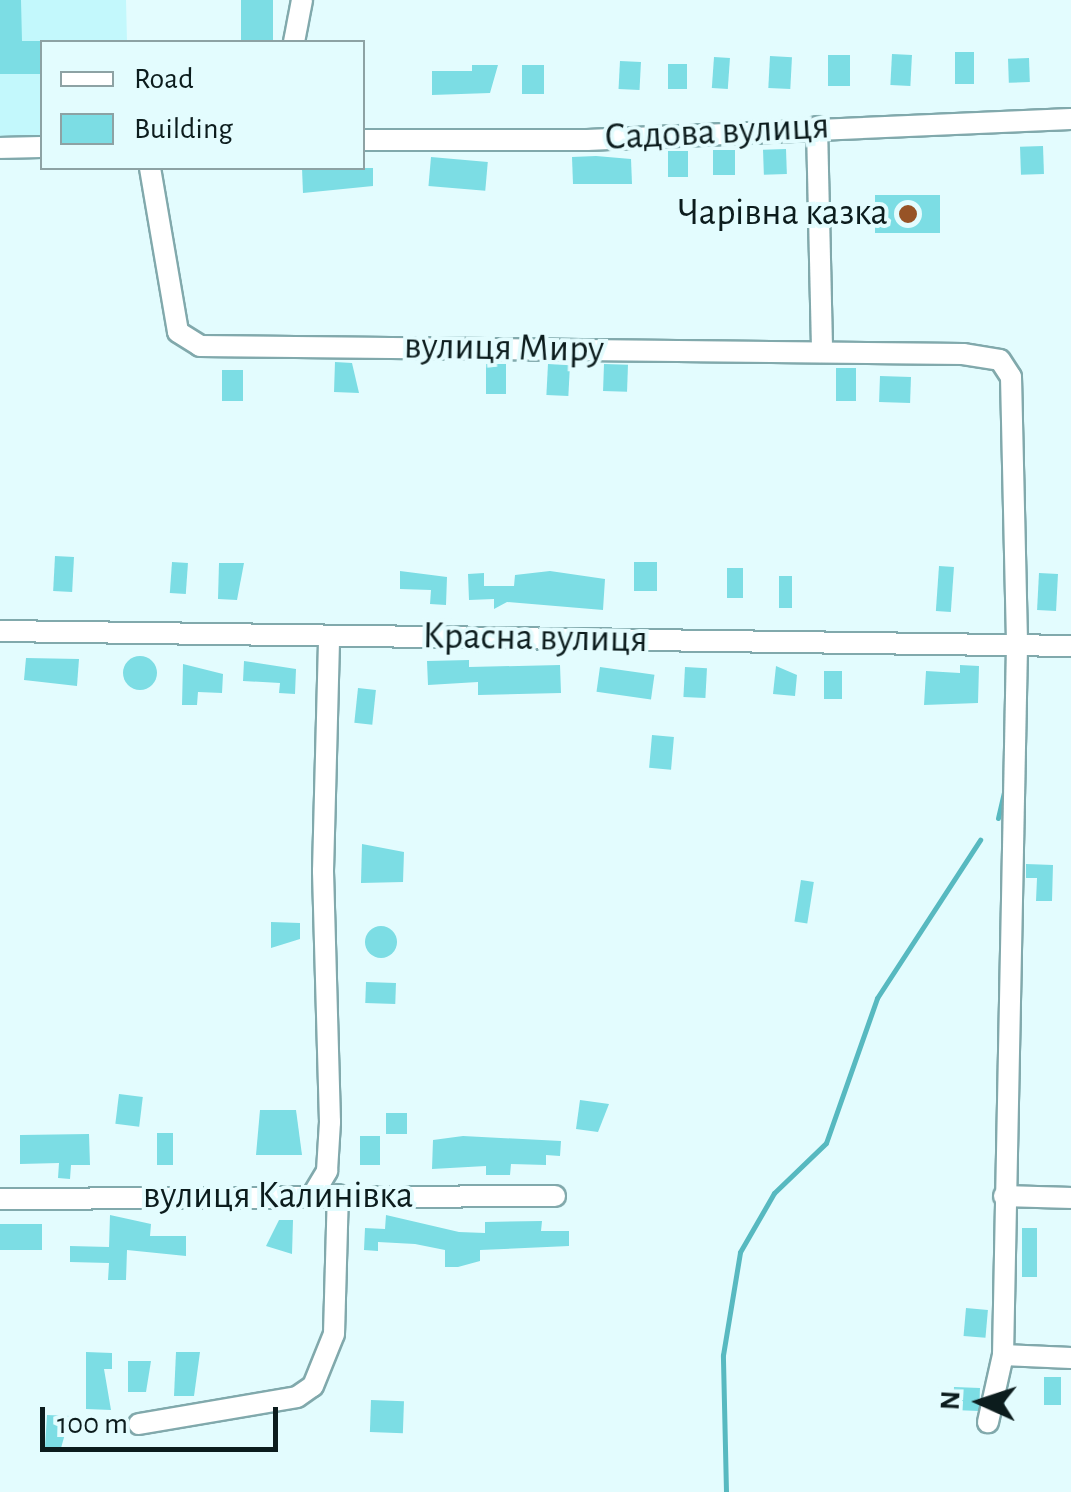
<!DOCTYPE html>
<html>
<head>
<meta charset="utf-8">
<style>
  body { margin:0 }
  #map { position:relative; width:1071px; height:1492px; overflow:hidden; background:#e3fcfe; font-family:"Alegreya Sans",sans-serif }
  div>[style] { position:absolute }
  .built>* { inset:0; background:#c3f8fc }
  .stream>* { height:5px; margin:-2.5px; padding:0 2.5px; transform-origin:2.5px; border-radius:2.5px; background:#57b9c0 }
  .building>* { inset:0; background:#7cdde4; transform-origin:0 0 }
  .round { border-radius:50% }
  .roads { filter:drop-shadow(2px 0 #81a9ac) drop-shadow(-2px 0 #81a9ac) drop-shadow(0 2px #81a9ac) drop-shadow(0 -2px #81a9ac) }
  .minor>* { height:20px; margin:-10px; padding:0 10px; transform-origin:10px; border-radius:10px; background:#fff }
  .dots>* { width:28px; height:28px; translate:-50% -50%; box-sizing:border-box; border:5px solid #e3fcfe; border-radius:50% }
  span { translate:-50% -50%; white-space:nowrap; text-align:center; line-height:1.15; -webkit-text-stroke:8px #e3fcfe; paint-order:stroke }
  .street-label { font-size:38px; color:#0c1c1d }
  .poi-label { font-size:38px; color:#0c1c1d }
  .right { translate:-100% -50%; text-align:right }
  .legend { position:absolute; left:40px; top:40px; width:325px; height:130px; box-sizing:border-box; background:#e3fcfe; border:2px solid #8da2a4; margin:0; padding:12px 18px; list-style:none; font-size:30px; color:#0c1c1d }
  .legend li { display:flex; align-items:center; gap:20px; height:50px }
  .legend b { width:50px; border:2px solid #8da2a4 }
  .north { position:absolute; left:931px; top:1352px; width:100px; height:100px; -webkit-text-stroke:8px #e3fcfe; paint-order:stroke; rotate:273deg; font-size:28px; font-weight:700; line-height:40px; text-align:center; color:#0c1c1d }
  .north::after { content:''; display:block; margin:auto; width:35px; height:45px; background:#0c1c1d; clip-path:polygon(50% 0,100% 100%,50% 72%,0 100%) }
  .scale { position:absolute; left:40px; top:1407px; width:238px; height:45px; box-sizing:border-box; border:5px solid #0c1c1d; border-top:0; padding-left:12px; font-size:30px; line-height:35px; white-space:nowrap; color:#0c1c1d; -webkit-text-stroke:8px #e3fcfe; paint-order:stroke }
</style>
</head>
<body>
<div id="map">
  <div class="built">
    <i style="clip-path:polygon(0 0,126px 0,127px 42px,42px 42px,42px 138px,0 139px)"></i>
  </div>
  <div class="stream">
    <i style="left:998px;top:818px;width:32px;rotate:-77deg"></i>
    <i style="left:726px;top:1492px;width:137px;rotate:-91.3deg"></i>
    <i style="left:723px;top:1355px;width:104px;rotate:-80.6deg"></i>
    <i style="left:740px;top:1252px;width:68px;rotate:-60deg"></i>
    <i style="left:774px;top:1193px;width:72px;rotate:-43.9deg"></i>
    <i style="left:826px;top:1143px;width:154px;rotate:-70.6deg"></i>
    <i style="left:877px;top:998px;width:189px;rotate:-56.9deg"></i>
  </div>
  <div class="building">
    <i style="clip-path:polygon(0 0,21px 0,22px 41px,42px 41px,42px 74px,0 74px)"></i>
    <i style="left:241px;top:0;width:32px;height:42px"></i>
    <i style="left:974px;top:52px;width:32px;height:19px;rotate:90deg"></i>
    <i style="left:892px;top:54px;width:20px;height:31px;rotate:3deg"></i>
    <i style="left:850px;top:55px;width:31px;height:22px;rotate:90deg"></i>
    <i style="left:770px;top:56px;width:22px;height:32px;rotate:3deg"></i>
    <i style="left:714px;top:57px;width:16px;height:31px;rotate:4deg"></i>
    <i style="left:1029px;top:58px;width:24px;height:21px;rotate:88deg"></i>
    <i style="left:620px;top:61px;width:21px;height:28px;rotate:3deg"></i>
    <i style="left:668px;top:64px;width:19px;height:25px"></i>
    <i style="clip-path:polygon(472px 65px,498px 65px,490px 93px,432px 95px,432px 71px,472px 71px)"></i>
    <i style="left:522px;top:65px;width:22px;height:29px"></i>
    <i style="left:1043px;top:146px;width:28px;height:23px;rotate:88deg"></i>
    <i style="left:786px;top:149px;width:25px;height:23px;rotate:88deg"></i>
    <i style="left:735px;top:150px;width:25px;height:22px;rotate:90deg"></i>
    <i style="left:668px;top:151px;width:20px;height:26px"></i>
    <i style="clip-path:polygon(596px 156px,631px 159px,632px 184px,573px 184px,572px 157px)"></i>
    <i style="left:431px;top:157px;width:57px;height:29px;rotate:5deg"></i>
    <i style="clip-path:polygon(302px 168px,373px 168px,373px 186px,303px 193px)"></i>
    <i style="left:940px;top:195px;width:38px;height:65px;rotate:90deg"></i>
    <i style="clip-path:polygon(335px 362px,352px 363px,359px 393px,334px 392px)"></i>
    <i style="left:486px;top:364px;width:20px;height:30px"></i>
    <i style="left:548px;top:364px;width:22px;height:31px;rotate:3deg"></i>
    <i style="left:604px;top:364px;width:24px;height:27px;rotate:2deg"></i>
    <i style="left:836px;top:368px;width:20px;height:33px"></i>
    <i style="left:222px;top:370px;width:21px;height:31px"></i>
    <i style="left:880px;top:376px;width:31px;height:26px;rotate:2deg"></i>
    <i style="left:55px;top:556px;width:19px;height:35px;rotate:3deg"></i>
    <i style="left:172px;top:562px;width:16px;height:31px;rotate:4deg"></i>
    <i style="left:657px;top:562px;width:29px;height:23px;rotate:90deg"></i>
    <i style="clip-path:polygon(219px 563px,244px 563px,237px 600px,218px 599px)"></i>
    <i style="left:939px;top:566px;width:15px;height:45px;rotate:4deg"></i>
    <i style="left:727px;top:568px;width:16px;height:30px"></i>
    <i style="clip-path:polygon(400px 571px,447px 577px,446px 605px,430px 604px,431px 590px,400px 589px)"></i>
    <i style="clip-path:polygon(550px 571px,605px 579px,603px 610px,507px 602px,494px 609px,494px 599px,469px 600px,468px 574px,484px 573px,484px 586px,514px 586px,515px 575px)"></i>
    <i style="left:1039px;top:573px;width:19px;height:37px;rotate:3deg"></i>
    <i style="left:779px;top:576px;width:13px;height:32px"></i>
    <i class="round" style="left:123px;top:656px;width:34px;height:34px"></i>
    <i style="clip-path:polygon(26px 658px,79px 659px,77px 686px,24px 680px)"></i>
    <i style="clip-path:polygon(469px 660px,469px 667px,560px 665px,561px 693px,478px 695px,478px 682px,428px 685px,427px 661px)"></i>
    <i style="clip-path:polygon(244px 661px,296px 669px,295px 694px,279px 693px,280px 683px,243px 681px)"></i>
    <i style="clip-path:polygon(183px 664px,223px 674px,222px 693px,198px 692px,197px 705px,182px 705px)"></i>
    <i style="clip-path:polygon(960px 665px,979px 666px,978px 703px,924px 705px,926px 671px,960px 673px)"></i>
    <i style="clip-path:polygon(776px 666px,797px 675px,795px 696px,773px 694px)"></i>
    <i style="left:600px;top:667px;width:55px;height:25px;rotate:8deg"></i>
    <i style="left:685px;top:667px;width:22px;height:30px;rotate:3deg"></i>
    <i style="left:824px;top:671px;width:18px;height:28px"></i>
    <i style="left:358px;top:688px;width:18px;height:35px;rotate:6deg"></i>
    <i style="left:652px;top:735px;width:22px;height:33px;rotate:5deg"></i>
    <i style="clip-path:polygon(362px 844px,404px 852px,403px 882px,361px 883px)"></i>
    <i style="clip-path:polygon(1026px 864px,1053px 865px,1052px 901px,1036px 901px,1037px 878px,1026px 878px)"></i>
    <i style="left:801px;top:880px;width:13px;height:42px;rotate:9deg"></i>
    <i style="clip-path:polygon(271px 922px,300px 923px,300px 939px,271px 948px)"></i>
    <i class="round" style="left:365px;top:926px;width:32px;height:32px"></i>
    <i style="left:366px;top:982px;width:30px;height:21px;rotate:2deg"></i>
    <i style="left:119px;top:1094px;width:24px;height:30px;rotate:7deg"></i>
    <i style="clip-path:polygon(580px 1100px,609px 1104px,598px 1132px,576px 1129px)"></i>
    <i style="clip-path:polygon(260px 1110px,296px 1110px,302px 1155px,256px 1155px)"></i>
    <i style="left:386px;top:1113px;width:21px;height:21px"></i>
    <i style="left:157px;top:1133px;width:16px;height:32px"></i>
    <i style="clip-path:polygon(89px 1134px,90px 1165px,71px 1165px,70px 1179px,58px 1178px,59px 1163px,20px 1164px,20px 1135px)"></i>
    <i style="left:380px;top:1136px;width:29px;height:20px;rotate:90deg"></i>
    <i style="clip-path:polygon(463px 1136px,561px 1141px,560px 1156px,546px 1155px,546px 1165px,511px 1164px,510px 1175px,486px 1175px,486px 1166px,432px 1169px,433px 1140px)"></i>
    <i style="clip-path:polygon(110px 1215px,151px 1224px,150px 1236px,186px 1236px,186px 1256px,127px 1250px,126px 1280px,108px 1280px,109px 1263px,70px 1262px,70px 1246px,109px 1247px)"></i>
    <i style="clip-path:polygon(386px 1215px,459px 1232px,485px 1233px,485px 1222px,542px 1221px,541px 1231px,569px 1231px,569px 1246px,480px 1250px,480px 1261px,458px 1267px,445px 1267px,445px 1250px,415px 1244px,378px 1242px,378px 1251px,364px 1250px,365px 1228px,385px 1229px)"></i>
    <i style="clip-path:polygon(279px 1220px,293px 1220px,292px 1254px,266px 1246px)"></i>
    <i style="left:0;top:1224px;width:42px;height:26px"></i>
    <i style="left:1022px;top:1228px;width:15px;height:49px"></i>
    <i style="left:966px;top:1308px;width:22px;height:28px;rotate:5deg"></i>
    <i style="clip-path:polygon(86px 1352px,112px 1353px,112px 1369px,104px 1369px,111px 1410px,86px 1409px)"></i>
    <i style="clip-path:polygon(176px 1352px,200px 1352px,194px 1396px,174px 1396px)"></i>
    <i style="clip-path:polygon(128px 1361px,151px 1361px,146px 1392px,128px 1392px)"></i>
    <i style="left:1044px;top:1377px;width:17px;height:28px"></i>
    <i style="left:954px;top:1387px;width:26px;height:23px;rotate:2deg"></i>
    <i style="left:371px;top:1400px;width:33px;height:32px;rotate:2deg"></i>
    <i style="clip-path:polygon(47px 1415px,70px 1416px,61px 1448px,45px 1447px)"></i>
  </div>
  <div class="roads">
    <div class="minor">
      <i style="left:294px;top:42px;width:43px;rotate:-79.2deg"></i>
      <i style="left:817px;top:127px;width:225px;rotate:88.7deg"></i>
      <i style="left:362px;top:140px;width:225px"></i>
      <i style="left:587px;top:140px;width:484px;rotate:-2.5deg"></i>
      <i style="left:0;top:148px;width:42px;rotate:-1.4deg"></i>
      <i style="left:150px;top:168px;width:166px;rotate:80.3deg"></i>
      <i style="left:178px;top:332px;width:26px;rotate:32deg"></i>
      <i style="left:200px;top:346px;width:763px;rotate:0.6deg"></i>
      <i style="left:963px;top:354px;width:37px;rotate:9deg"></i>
      <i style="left:1000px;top:360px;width:20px;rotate:57deg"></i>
      <i style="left:1011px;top:377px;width:269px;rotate:88.7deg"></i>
      <i style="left:1017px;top:646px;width:709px;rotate:91.13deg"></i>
      <i style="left:1003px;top:1355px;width:69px;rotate:102.6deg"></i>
      <i style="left:0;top:631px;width:1071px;rotate:0.8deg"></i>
      <i style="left:314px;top:1193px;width:26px;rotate:-59deg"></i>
      <i style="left:327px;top:1171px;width:49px;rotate:-86.5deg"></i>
      <i style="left:330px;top:1122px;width:251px;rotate:-91.6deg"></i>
      <i style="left:323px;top:871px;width:235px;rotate:-88.5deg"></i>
      <i style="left:1004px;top:1196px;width:67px;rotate:1.7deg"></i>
      <i style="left:0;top:1199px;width:555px;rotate:-0.31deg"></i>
      <i style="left:1003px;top:1355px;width:68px;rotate:2.5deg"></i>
      <i style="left:139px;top:1424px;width:160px;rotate:-9.7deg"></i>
      <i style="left:297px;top:1397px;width:19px;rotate:-35deg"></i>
      <i style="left:313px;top:1386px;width:56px;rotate:-68deg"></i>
      <i style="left:334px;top:1334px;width:139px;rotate:-88.4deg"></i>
    </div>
  </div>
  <div class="dots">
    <i style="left:908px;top:214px;background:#975326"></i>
  </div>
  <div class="street-label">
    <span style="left:717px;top:133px;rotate:-3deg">Садова вулиця</span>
    <span style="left:504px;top:349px;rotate:1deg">вулиця Миру</span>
    <span style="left:535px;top:639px;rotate:1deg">Красна вулиця</span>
    <span style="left:278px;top:1197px">вулиця Калинівка</span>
  </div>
  <div class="poi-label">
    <span class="right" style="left:888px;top:214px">Чарівна казка</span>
  </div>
  <ul class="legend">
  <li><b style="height:12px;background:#fff"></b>Road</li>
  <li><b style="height:28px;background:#7cdde4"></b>Building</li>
  </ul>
  <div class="north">N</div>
  <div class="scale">100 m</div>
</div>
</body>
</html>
